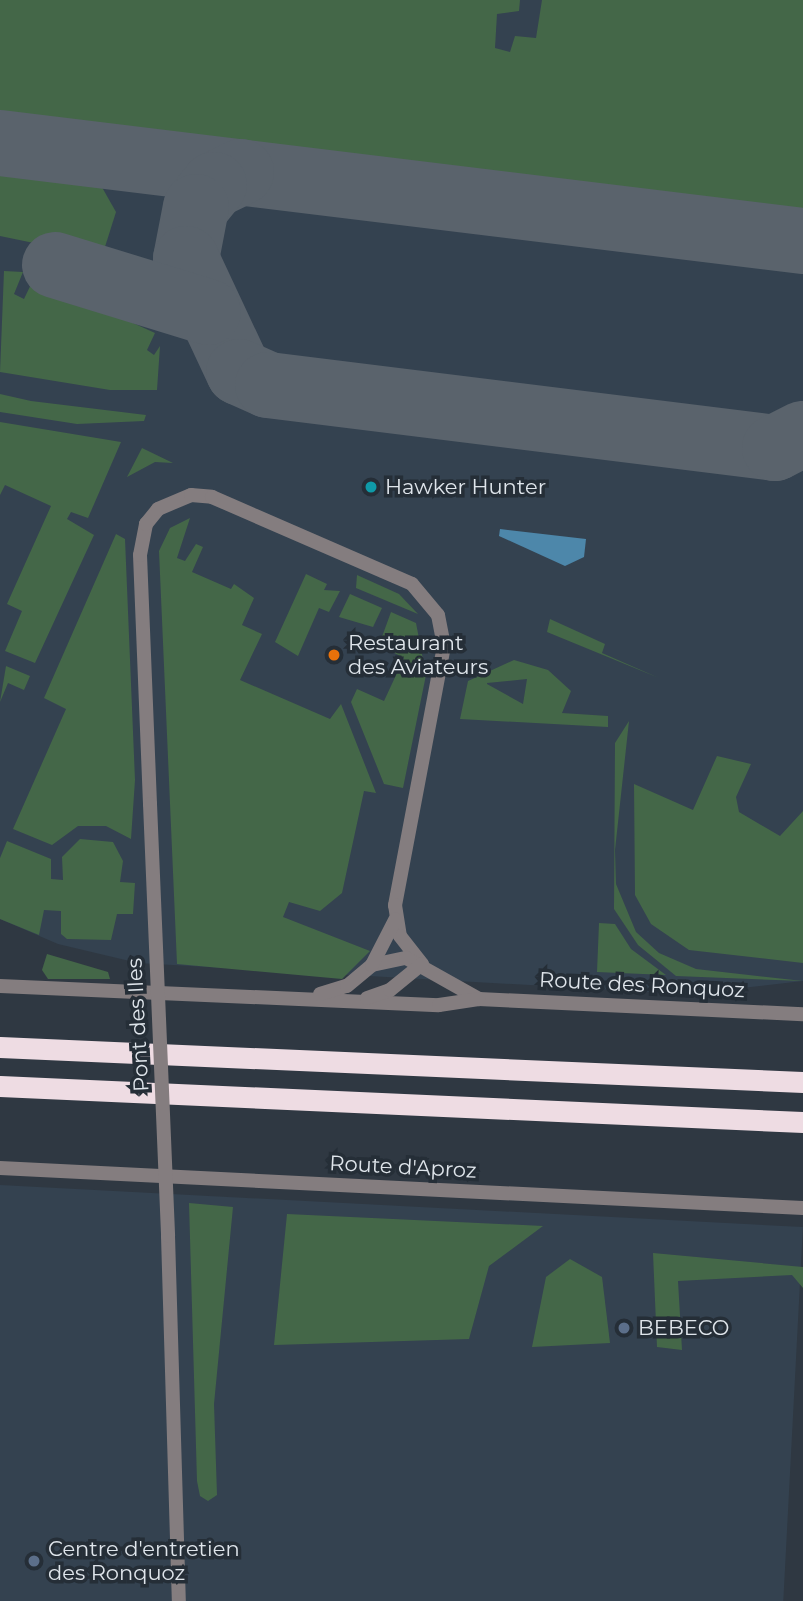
<!DOCTYPE html>
<html>
<head>
<meta charset="utf-8">
<style>
  body { margin:0 }
  #map { position:relative; width:803px; height:1601px; overflow:hidden; background:#2f3842; font-family:Montserrat,sans-serif }
  div>[style] { position:absolute }
  .built>* { inset:0; background:#344250; transform-origin:0 0 }
  .green>* { inset:0; background:#446748 }
  .water>* { inset:0; background:#4d87aa }
  .taxiway>* { height:66px; margin:-33px; padding:0 33px; transform-origin:33px; border-radius:33px; background:#5a636c }
  .minor>* { height:14px; margin:-7px; padding:0 7px; transform-origin:7px; border-radius:7px; background:#847d7f }
  .tertiary>* { height:14px; margin:-7px; padding:0 7px; transform-origin:7px; border-radius:7px; background:#847d7f }
  .motorway>* { height:21px; margin:-10.5px; padding:0 10.5px; transform-origin:10.5px; border-radius:10.5px; background:#eedce3 }
  .minor-bridge>* { height:14px; margin:-7px; padding:0 7px; transform-origin:7px; border-radius:7px; background:#847d7f }
  .dots>* { width:19px; height:19px; translate:-50% -50%; box-sizing:border-box; border:4px solid #252e37; border-radius:50% }
  span { translate:-50% -50%; white-space:nowrap; text-align:center; line-height:1.15; -webkit-text-stroke:7px #252e37; paint-order:stroke }
  .poi-label { font-size:21px; color:#dfe5eb }
  .left { translate:0 -50%; text-align:left }
  .street-label { font-size:21px; color:#dfe5eb }
</style>
</head>
<body>
<div id="map">
  <div class="built">
    <i style="clip-path:polygon(0 0,803px 0,803px 981px,690px 994px,138px 963px,58px 944px,0 919px)"></i>
    <i style="left:0;top:1185px;width:804px;height:416px;rotate:3deg"></i>
  </div>
  <div class="green">
    <i style="clip-path:polygon(0 0,520px 0,519px 11px,497px 14px,495px 48px,510px 52px,515px 36px,536px 38px,542px 0,803px 0,803px 222px,0 124px)"></i>
    <i style="clip-path:polygon(0 163px,83px 174px,99px 182px,116px 212px,104px 250px,87px 254px,0 236px)"></i>
    <i style="clip-path:polygon(4px 271px,23px 272px,14px 294px,24px 299px,34px 278px,155px 333px,147px 350px,154px 355px,160px 346px,157px 390px,110px 390px,0 372px)"></i>
    <i style="clip-path:polygon(0 394px,31px 401px,146px 415px,144px 421px,77px 424px,0 412px)"></i>
    <i style="clip-path:polygon(0 422px,121px 442px,88px 518px,71px 512px,67px 519px,94px 535px,35px 663px,5px 651px,22px 611px,7px 604px,51px 506px,5px 485px,0 495px)"></i>
    <i style="clip-path:polygon(142px 448px,173px 463px,155px 462px,127px 477px)"></i>
    <i style="clip-path:polygon(190px 518px,177px 558px,185px 561px,196px 544px,203px 547px,192px 572px,231px 589px,234px 584px,254px 598px,242px 625px,262px 634px,240px 680px,330px 719px,341px 704px,376px 793px,364px 791px,342px 893px,320px 911px,289px 902px,283px 917px,370px 951px,342px 979px,177px 964px,159px 551px,170px 528px)"></i>
    <i style="clip-path:polygon(116px 534px,125px 539px,135px 780px,131px 839px,106px 826px,78px 826px,52px 845px,13px 829px,66px 709px,44px 698px)"></i>
    <i style="clip-path:polygon(306px 574px,327px 584px,324px 590px,340px 591px,329px 612px,319px 608px,298px 656px,275px 642px)"></i>
    <i style="clip-path:polygon(357px 575px,399px 594px,418px 614px,356px 588px)"></i>
    <i style="clip-path:polygon(350px 594px,382px 608px,373px 627px,339px 617px)"></i>
    <i style="clip-path:polygon(391px 612px,416px 623px,426px 675px,403px 788px,384px 784px,351px 702px,357px 689px,384px 701px,404px 658px,379px 645px)"></i>
    <i style="clip-path:polygon(550px 619px,605px 644px,602px 653px,659px 678px,547px 632px)"></i>
    <i style="clip-path:polygon(evenodd,514px 660px,548px 670px,571px 691px,562px 713px,608px 716px,608px 727px,460px 719px,468px 681px,514px 660px,527px 679px,523px 704px,487px 684px,487px 683px,527px 679px)"></i>
    <i style="clip-path:polygon(6px 666px,30px 676px,24px 690px,8px 683px,0 702px)"></i>
    <i style="clip-path:polygon(629px 721px,615px 850px,616px 884px,636px 932px,659px 953px,696px 969px,803px 981px,676px 976px,638px 945px,614px 909px,615px 743px)"></i>
    <i style="clip-path:polygon(717px 756px,751px 764px,736px 797px,739px 812px,780px 836px,803px 811px,803px 963px,689px 950px,651px 924px,635px 895px,634px 784px,693px 810px)"></i>
    <i style="clip-path:polygon(80px 839px,113px 842px,123px 861px,120px 882px,135px 883px,133px 914px,117px 914px,111px 940px,67px 939px,61px 934px,61px 911px,44px 910px,39px 935px,0 919px,0 858px,7px 841px,51px 859px,51px 879px,63px 880px,62px 857px)"></i>
    <i style="clip-path:polygon(599px 923px,615px 924px,631px 949px,666px 975px,597px 972px)"></i>
    <i style="clip-path:polygon(47px 954px,108px 972px,110px 979px,48px 979px,42px 970px)"></i>
    <i style="clip-path:polygon(189px 1203px,233px 1207px,214px 1404px,217px 1495px,208px 1501px,200px 1496px,197px 1481px)"></i>
    <i style="clip-path:polygon(287px 1214px,543px 1226px,489px 1266px,469px 1339px,274px 1345px)"></i>
    <i style="clip-path:polygon(653px 1253px,803px 1267px,803px 1288px,792px 1275px,678px 1281px,682px 1350px,657px 1347px)"></i>
    <i style="clip-path:polygon(570px 1259px,602px 1277px,610px 1343px,532px 1347px,546px 1277px)"></i>
  </div>
  <div class="water">
    <i style="clip-path:polygon(500px 529px,586px 539px,584px 557px,565px 566px,499px 536px)"></i>
  </div>
  <div class="taxiway">
    <i style="left:0;top:143px;width:809px;rotate:6.96deg"></i>
    <i style="left:241px;top:172px;width:30px;rotate:154deg"></i>
    <i style="left:214px;top:185px;width:28px;rotate:129deg"></i>
    <i style="left:196px;top:207px;width:53px;rotate:100.9deg"></i>
    <i style="left:186px;top:259px;width:125px;rotate:64.9deg"></i>
    <i style="left:239px;top:372px;width:32px;rotate:24deg"></i>
    <i style="left:268px;top:385px;width:511px;rotate:7.08deg"></i>
    <i style="left:775px;top:448px;width:31px;rotate:-27deg"></i>
    <i style="left:55px;top:265px;width:160px;rotate:17.1deg"></i>
  </div>
  <div class="minor">
    <i style="left:150px;top:804px;width:249px;rotate:-92.3deg"></i>
    <i style="left:140px;top:555px;width:32px;rotate:-79deg"></i>
    <i style="left:146px;top:524px;width:19px;rotate:-51deg"></i>
    <i style="left:158px;top:509px;width:36px;rotate:-23deg"></i>
    <i style="left:191px;top:495px;width:21px;rotate:5deg"></i>
    <i style="left:212px;top:497px;width:218px;rotate:23.5deg"></i>
    <i style="left:412px;top:584px;width:40px;rotate:50deg"></i>
    <i style="left:438px;top:615px;width:32px;rotate:79deg"></i>
    <i style="left:444px;top:646px;width:264px;rotate:100.7deg"></i>
    <i style="left:395px;top:905px;width:31px;rotate:81deg"></i>
    <i style="left:400px;top:936px;width:36px;rotate:52deg"></i>
    <i style="left:372px;top:965px;width:35px;rotate:-12deg"></i>
    <i style="left:406px;top:958px;width:84px;rotate:29.3deg"></i>
    <i style="left:479px;top:999px;width:324px;rotate:2.7deg"></i>
    <i style="left:0;top:986px;width:439px;rotate:2.5deg"></i>
    <i style="left:439px;top:1005px;width:40px;rotate:-8.5deg"></i>
    <i style="left:320px;top:994px;width:28px;rotate:-17deg"></i>
    <i style="left:347px;top:986px;width:33px;rotate:-40deg"></i>
    <i style="left:372px;top:965px;width:51px;rotate:-62.9deg"></i>
    <i style="left:367px;top:998px;width:24px;rotate:-19deg"></i>
    <i style="left:390px;top:990px;width:41px;rotate:-39.1deg"></i>
    <i style="left:168px;top:1236px;width:365px;rotate:88.3deg"></i>
  </div>
  <div class="tertiary">
    <i style="left:0;top:1168px;width:804px;rotate:2.85deg"></i>
  </div>
  <div class="motorway">
    <i style="left:0;top:1047px;width:804px;rotate:2.5deg"></i>
    <i style="left:0;top:1086px;width:804px;rotate:2.57deg"></i>
  </div>
  <div class="minor-bridge">
    <i style="left:150px;top:804px;width:432px;rotate:87.6deg"></i>
  </div>
  <div class="dots">
    <i style="left:371px;top:487px;background:#0f9aa8"></i>
    <i style="left:334px;top:655px;background:#e8710a"></i>
    <i style="left:624px;top:1328px;background:#5c6f8a"></i>
    <i style="left:34px;top:1561px;background:#5c6f8a"></i>
  </div>
  <div class="poi-label">
    <span class="left" style="left:385px;top:487px">Hawker Hunter</span>
    <span class="left" style="left:348px;top:655px">Restaurant<br>des Aviateurs</span>
    <span class="left" style="left:638px;top:1328px">BEBECO</span>
    <span class="left" style="left:48px;top:1561px">Centre d'entretien<br>des Ronquoz</span>
  </div>
  <div class="street-label">
    <span style="left:642px;top:985px;rotate:3deg">Route des Ronquoz</span>
    <span style="left:138px;top:1025px;rotate:-93deg">Pont des Iles</span>
    <span style="left:403px;top:1167px;rotate:3deg">Route d'Aproz</span>
  </div>
</div>
</body>
</html>
